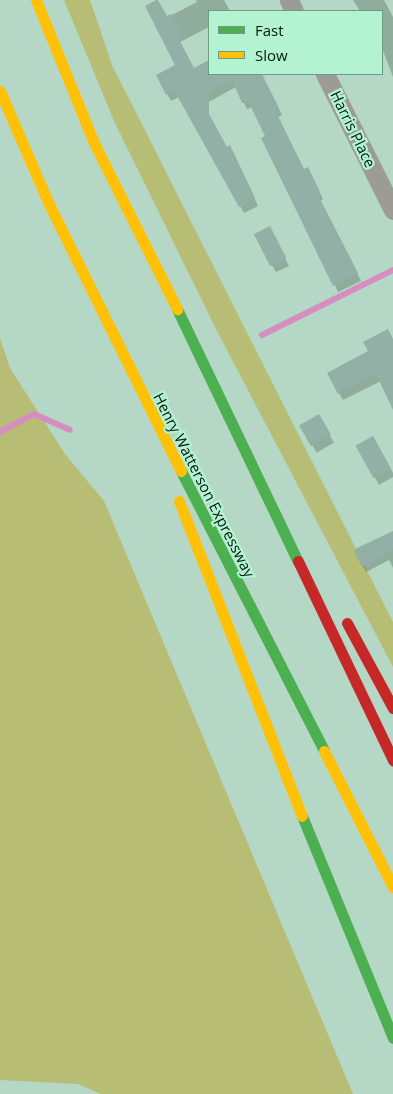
<!DOCTYPE html>
<html>
<head>
<meta charset="utf-8">
<style>
  body { margin:0 }
  #map { position:relative; width:393px; height:1094px; overflow:hidden; background:#b5d7c5; font-family:"Open Sans",sans-serif }
  div>[style] { position:absolute }
  .forest>* { inset:0; background:#b7bd75 }
  .shadow>* { inset:0; background:#0003; transform-origin:0 0 }
  .stream>* { height:6px; margin:-3px; padding:0 3px; transform-origin:3px; border-radius:3px; background:#d48ebf }
  .building>* { inset:0; background:#92b0a6; transform-origin:0 0 }
  .street>* { height:19px; margin:-9.5px; padding:0 9.5px; transform-origin:9.5px; border-radius:9.5px; background:#9d9b95 }
  .fast>* { height:11px; margin:-5.5px; padding:0 5.5px; transform-origin:5.5px; border-radius:5.5px; background:#4caf50 }
  .slow>* { height:11px; margin:-5.5px; padding:0 5.5px; transform-origin:5.5px; border-radius:5.5px; background:#ffc107 }
  .jam>* { height:11px; margin:-5.5px; padding:0 5.5px; transform-origin:5.5px; border-radius:5.5px; background:#c62828 }
  span { translate:-50% -50%; white-space:nowrap; text-align:center; line-height:1.15; -webkit-text-stroke:4.5px #b3f3d1; paint-order:stroke }
  .street-label { font-size:15px; color:#021a0f }
  .legend { position:absolute; left:208px; top:10px; width:175px; height:65px; box-sizing:border-box; background:#b3f3d1; border:1px solid #6c9c83; margin:0; padding:6px 9px; list-style:none; font-size:15px; color:#021a0f }
  .legend li { display:flex; align-items:center; gap:10px; height:25px }
  .legend b { width:25px; border:1px solid #6c9c83 }
</style>
</head>
<body>
<div id="map">
  <div class="forest">
    <i style="clip-path:polygon(64px 0,90px 0,112px 65px,393px 622px,393px 667px,217px 331px,114px 121px)"></i>
    <i style="clip-path:polygon(0 338px,10px 368px,65px 454px,104px 501px,353px 1094px,101px 1094px,78px 1084px,0 1080px)"></i>
  </div>
  <div class="shadow">
    <i style="clip-path:polygon(196px 0,224px 0,230px 11px,209px 11px,209px 27px,180px 42px,194px 70px,209px 61px,209px 74px,261px 74px,282px 115px,278px 117px,304px 170px,311px 175px,323px 199px,320px 201px,361px 281px,338px 292px,252px 107px,247px 109px,236px 87px,203px 105px,226px 148px,233px 153px,258px 206px,244px 213px,179px 97px,171px 101px,157px 76px,176px 66px,166px 18px,197px 2px)"></i>
    <i style="clip-path:polygon(353px 0,384px 0,393px 17px,393px 77px,382px 48px,382px 11px,360px 11px)"></i>
    <i style="clip-path:polygon(273px 235px,289px 266px,276px 272px,255px 236px)"></i>
    <i style="clip-path:polygon(393px 341px,393px 403px,381px 381px,343px 400px,339px 393px)"></i>
    <i style="left:318px;top:416px;width:31px;height:20px;rotate:59deg"></i>
    <i style="clip-path:polygon(373px 438px,393px 473px,393px 477px,379px 485px,358px 447px)"></i>
    <i style="clip-path:polygon(393px 532px,393px 568px,389px 560px,366px 572px,355px 551px)"></i>
  </div>
  <div class="stream">
    <i style="left:262px;top:335px;width:146px;rotate:-26.4deg"></i>
    <i style="left:0;top:432px;width:38px;rotate:-28deg"></i>
    <i style="left:34px;top:414px;width:39px;rotate:24deg"></i>
  </div>
  <div class="building">
    <i style="clip-path:polygon(156px 0,158px 0,167px 16px,171px 14px,181px 33px,177px 35px,194px 68px,209px 60px,209px 74px,262px 74px,279px 108px,275px 110px,304px 169px,308px 167px,320px 192px,317px 193px,358px 273px,333px 286px,261px 138px,265px 136px,248px 101px,242px 103px,232px 80px,209px 93px,209px 114px,227px 147px,230px 145px,255px 198px,239px 207px,174px 90px,166px 95px,156px 75px,175px 65px,145px 6px)"></i>
    <i style="left:270px;top:226px;width:36px;height:18px;rotate:63deg"></i>
    <i style="clip-path:polygon(388px 329px,393px 339px,393px 410px,376px 374px,338px 394px,327px 373px,368px 351px,363px 342px)"></i>
    <i style="left:319px;top:414px;width:24px;height:23px;rotate:60deg"></i>
    <i style="left:373px;top:436px;width:37px;height:20px;rotate:61deg"></i>
    <i style="clip-path:polygon(393px 531px,393px 550px,362px 567px,354px 551px,355px 549px)"></i>
  </div>
  <div class="street">
    <i style="left:289px;top:0;width:12px;rotate:66deg"></i>
    <i style="left:325px;top:74px;width:152px;rotate:63.4deg"></i>
  </div>
  <div class="fast">
    <i style="left:177px;top:309px;width:280px;rotate:64.4deg"></i>
    <i style="left:181px;top:471px;width:314px;rotate:62.9deg"></i>
    <i style="left:302px;top:816px;width:240px;rotate:67.7deg"></i>
  </div>
  <div class="slow">
    <i style="left:36px;top:0;width:154px;rotate:67.9deg"></i>
    <i style="left:94px;top:143px;width:186px;rotate:63.4deg"></i>
    <i style="left:0;top:91px;width:121px;rotate:66.6deg"></i>
    <i style="left:48px;top:202px;width:300px;rotate:63.7deg"></i>
    <i style="left:179px;top:501px;width:338px;rotate:68.7deg"></i>
    <i style="left:324px;top:751px;width:153px;rotate:63.1deg"></i>
  </div>
  <div class="jam">
    <i style="left:298px;top:561px;width:221px;rotate:64.5deg"></i>
    <i style="left:347px;top:623px;width:97px;rotate:61.6deg"></i>
  </div>
  <div class="street-label">
    <span style="left:353px;top:129px;rotate:64deg">Harris Place</span>
    <span style="left:204px;top:485px;rotate:63deg">Henry Watterson Expressway</span>
  </div>
  <ul class="legend">
  <li><b style="height:6px;background:#4caf50"></b>Fast</li>
  <li><b style="height:6px;background:#ffc107"></b>Slow</li>
  </ul>
</div>
</body>
</html>
